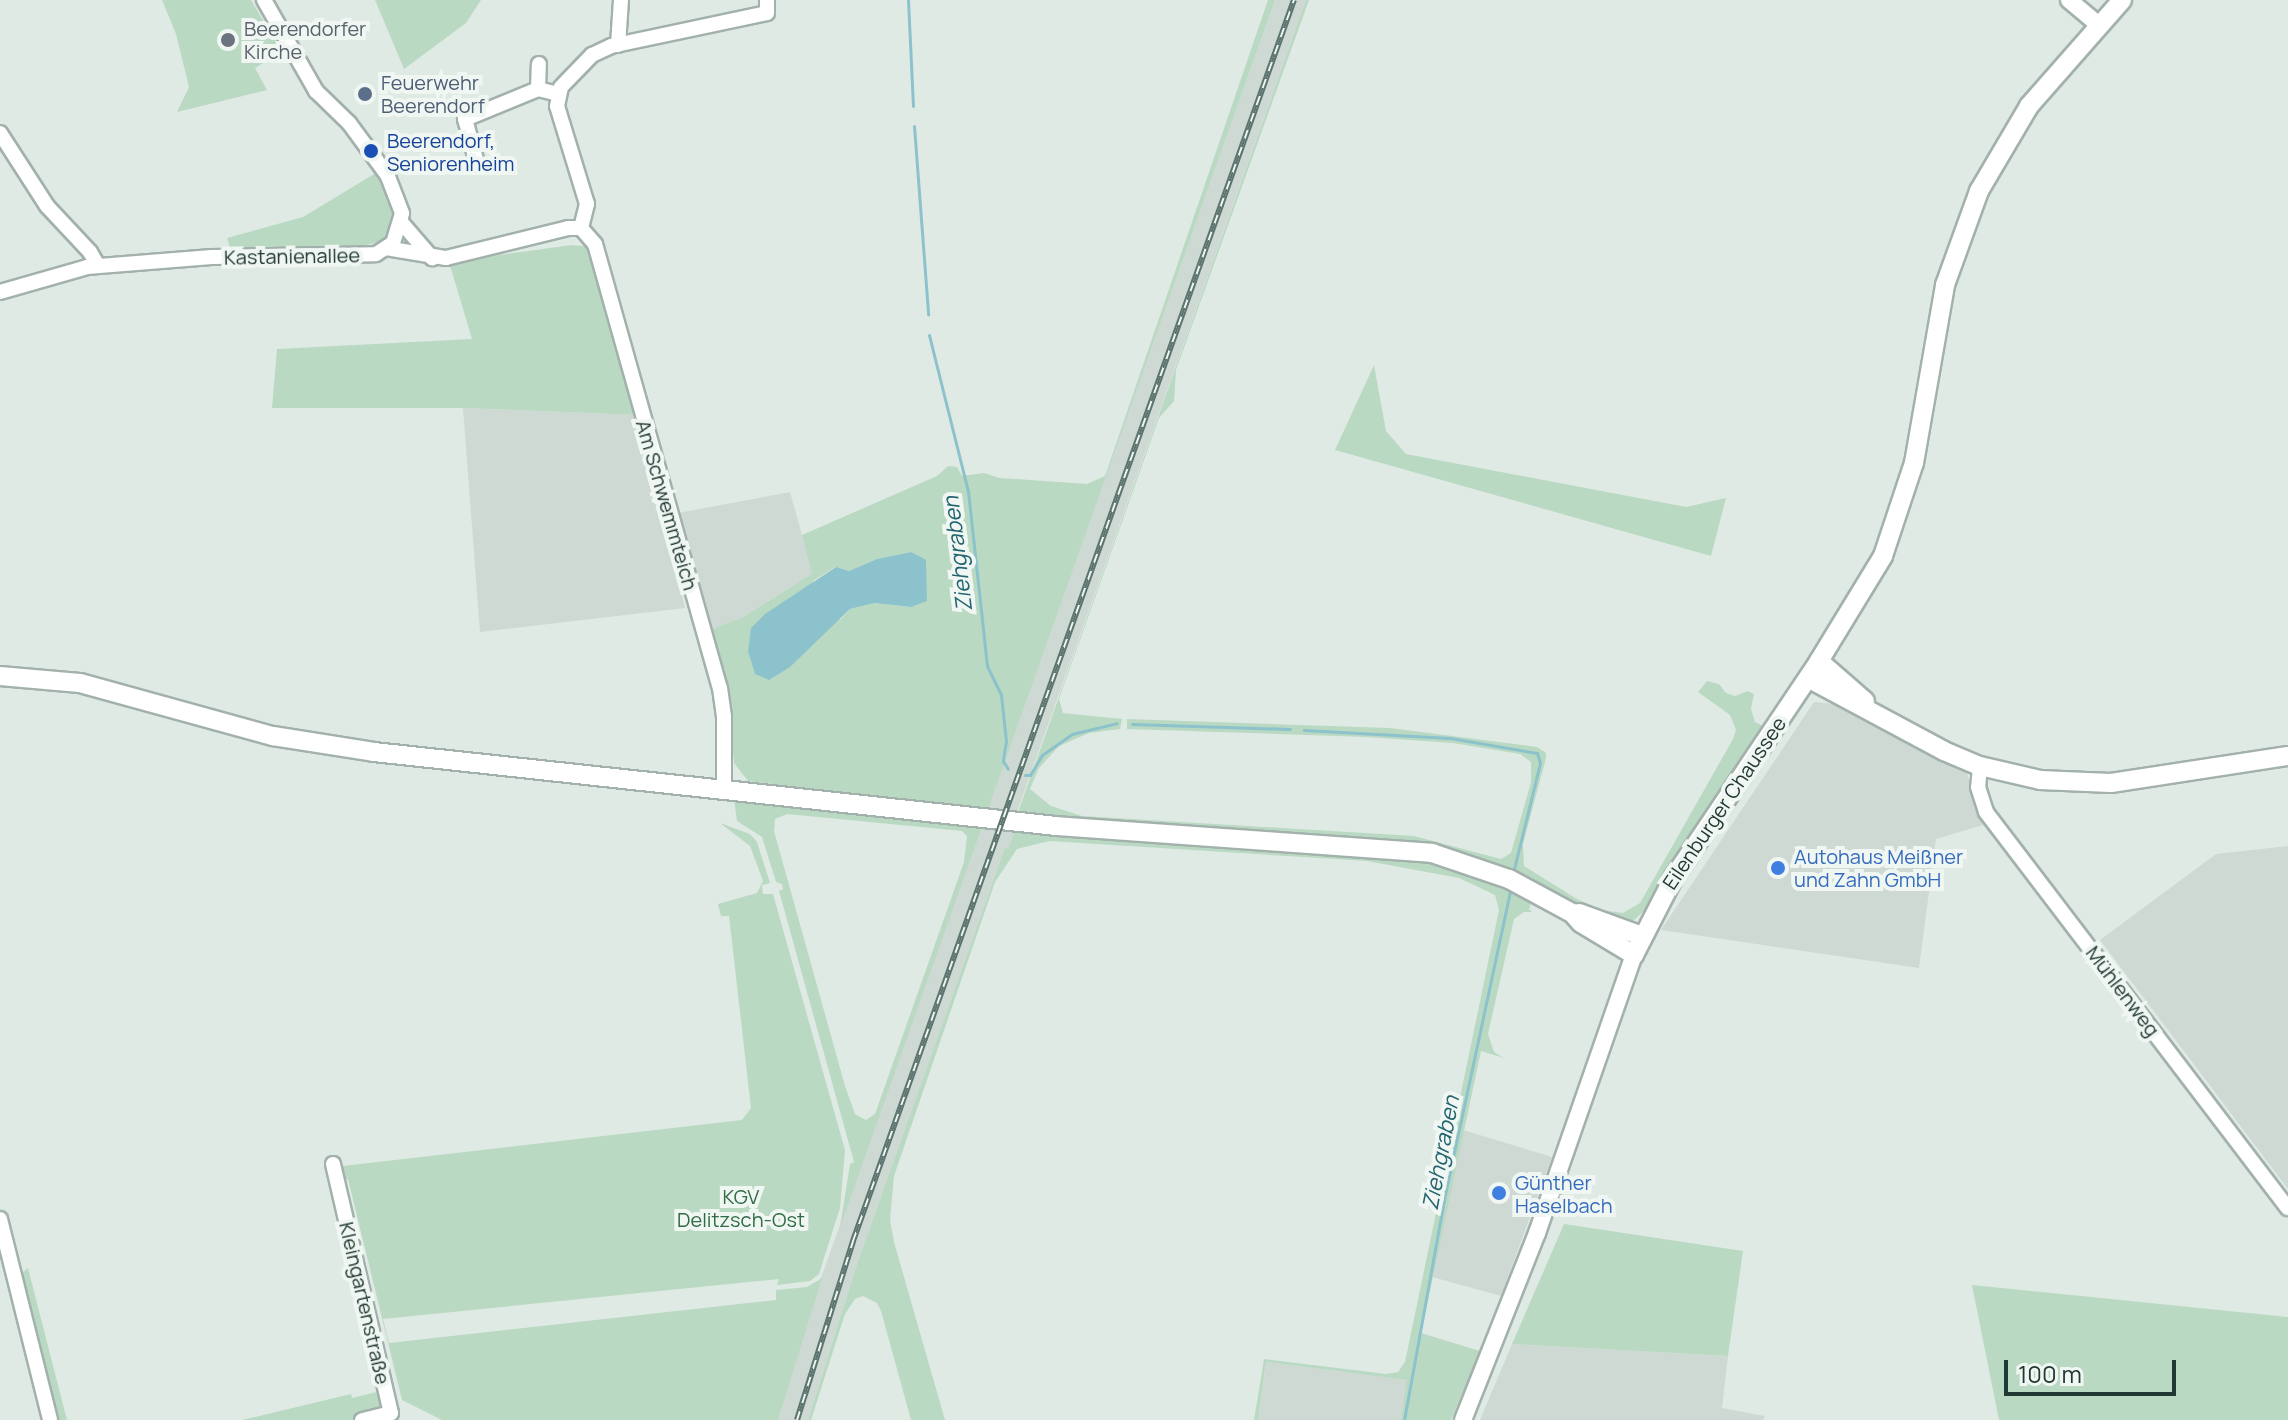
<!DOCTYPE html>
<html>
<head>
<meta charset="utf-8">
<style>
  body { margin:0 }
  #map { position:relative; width:2288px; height:1420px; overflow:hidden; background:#e0eae5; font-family:Manrope,sans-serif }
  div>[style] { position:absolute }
  .built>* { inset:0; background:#ced9d4 }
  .green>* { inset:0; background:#bad9c2 }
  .water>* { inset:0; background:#8cc2cb }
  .stream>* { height:3px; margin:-1.5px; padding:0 1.5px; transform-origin:1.5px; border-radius:1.5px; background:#8cc2cb }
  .roads { filter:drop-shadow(2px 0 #a3b1ac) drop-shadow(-2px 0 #a3b1ac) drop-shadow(0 2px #a3b1ac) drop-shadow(0 -2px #a3b1ac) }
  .minor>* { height:14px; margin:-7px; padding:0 7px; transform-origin:7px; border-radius:7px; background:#fff }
  .tertiary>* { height:16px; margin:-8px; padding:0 8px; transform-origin:8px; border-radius:8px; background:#fff }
  .secondary>* { height:18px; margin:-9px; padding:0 9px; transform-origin:9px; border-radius:9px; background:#fff }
  .rail>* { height:6px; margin-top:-3px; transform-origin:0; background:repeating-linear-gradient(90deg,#f0f7f3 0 9px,#5c746e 0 18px); box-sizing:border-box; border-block:2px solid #5c746e }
  .dots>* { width:22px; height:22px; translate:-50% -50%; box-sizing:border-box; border:4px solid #f0f7f3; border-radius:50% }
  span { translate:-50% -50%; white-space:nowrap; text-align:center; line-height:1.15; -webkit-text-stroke:8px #f0f7f3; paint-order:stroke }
  .worship-label { font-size:20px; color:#5b616d }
  .left { translate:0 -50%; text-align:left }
  .service-label { font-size:20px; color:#4e5e75 }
  .transit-label { font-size:20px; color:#164399 }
  .street-label { font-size:20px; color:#223832 }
  .shop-label { font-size:20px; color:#366cbe }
  .park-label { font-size:20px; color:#306c46 }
  .water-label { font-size:22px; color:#21636f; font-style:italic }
  .scale { position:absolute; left:2004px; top:1360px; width:172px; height:36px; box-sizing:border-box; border:4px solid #223832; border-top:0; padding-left:10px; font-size:24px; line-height:28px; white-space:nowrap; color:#223832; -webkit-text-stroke:6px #f0f7f3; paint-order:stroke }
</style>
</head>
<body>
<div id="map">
  <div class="built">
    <i style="clip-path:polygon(1275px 0,1306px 0,1012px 826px,1016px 827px,1008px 849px,1005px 849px,857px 1264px,808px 1420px,778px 1420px,815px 1295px)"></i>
    <i style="clip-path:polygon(463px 408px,639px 415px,685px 608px,480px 632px)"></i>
    <i style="clip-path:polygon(790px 492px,813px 574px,743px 617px,707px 631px,678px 513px)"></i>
    <i style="clip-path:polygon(1814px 702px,1845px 705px,1898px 739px,1966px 770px,1983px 825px,1936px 839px,1919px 968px,1661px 930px)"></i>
    <i style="clip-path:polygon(2288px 846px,2288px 1189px,2100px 940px,2216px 854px)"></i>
    <i style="clip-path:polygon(1463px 1130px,1552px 1157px,1501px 1296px,1432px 1277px)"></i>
    <i style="clip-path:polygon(1512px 1344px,1728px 1356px,1722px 1408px,1765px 1416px,1763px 1420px,1480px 1420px)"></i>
    <i style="clip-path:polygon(1266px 1362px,1408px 1380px,1401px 1420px,1258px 1420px)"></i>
  </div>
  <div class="green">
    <i style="clip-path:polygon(162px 0,251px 0,282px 52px,255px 68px,267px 90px,177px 112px,189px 87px,176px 34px)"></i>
    <i style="clip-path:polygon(375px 0,481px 0,466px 23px,404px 69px)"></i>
    <i style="clip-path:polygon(evenodd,1268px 0,1275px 0,987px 812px,748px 781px,734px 763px,729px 712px,707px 631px,743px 617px,812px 574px,802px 535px,937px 476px,948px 466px,957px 467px,962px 476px,984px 473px,1000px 478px,1087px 484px,1105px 476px,1268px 0,911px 552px,911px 607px,873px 603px,850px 609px,840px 620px,813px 581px,835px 567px,849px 571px,877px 559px,911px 552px)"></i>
    <i style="clip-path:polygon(1306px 0,1309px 0,1176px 370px,1174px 401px,1159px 418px,1059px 699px,1063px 713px,1122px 719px,1120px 729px,1089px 733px,1059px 746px,1039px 768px,1030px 789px,1051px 806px,1082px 816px,1414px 836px,1501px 859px,1511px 853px,1531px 782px,1531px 762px,1520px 754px,1453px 743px,1366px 737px,1127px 729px,1127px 719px,1390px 728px,1537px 747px,1546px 753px,1546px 758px,1523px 844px,1524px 866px,1577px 899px,1601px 910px,1623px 913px,1640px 903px,1733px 739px,1736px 730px,1730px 715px,1698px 692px,1707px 681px,1719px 684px,1726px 693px,1735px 696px,1748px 691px,1754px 694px,1751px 709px,1755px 722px,1766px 727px,1646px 909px,1633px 921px,1585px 910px,1484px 862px,1017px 815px)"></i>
    <i style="clip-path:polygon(379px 171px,393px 213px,391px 227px,383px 241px,362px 246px,231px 251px,227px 238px,303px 217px)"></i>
    <i style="clip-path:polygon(572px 245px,591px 247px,639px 415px,463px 408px,272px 408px,277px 349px,472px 339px,449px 262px)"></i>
    <i style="clip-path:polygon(1374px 365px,1386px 431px,1406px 454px,1686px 507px,1726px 498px,1711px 556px,1335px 450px)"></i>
    <i style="clip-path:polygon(evenodd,734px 799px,983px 824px,840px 1227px,850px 1164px,854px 1162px,779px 891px,783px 889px,782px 884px,776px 882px,762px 837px,737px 821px,734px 799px,787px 814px,962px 831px,967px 836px,964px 862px,875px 1114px,866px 1120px,855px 1114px,845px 1086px,774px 831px,775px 819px,787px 814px)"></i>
    <i style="clip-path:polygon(720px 823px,750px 834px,757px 842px,770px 883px,762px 885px,763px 894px,773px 894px,845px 1150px,840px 1208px,819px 1274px,810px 1281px,777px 1285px,779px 1279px,383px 1319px,389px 1343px,776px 1300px,776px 1290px,807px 1287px,822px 1278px,778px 1420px,442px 1420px,402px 1400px,348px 1179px,340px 1181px,338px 1174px,343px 1166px,742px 1120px,751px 1108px,729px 916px,721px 916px,718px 904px,757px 893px,763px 881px,750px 846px)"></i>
    <i style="clip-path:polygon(1016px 827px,1410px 856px,1485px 874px,1532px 901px,1529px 909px,1532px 912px,1524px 912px,1514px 919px,1488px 1034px,1494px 1052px,1504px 1058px,1481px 1051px,1421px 1333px,1480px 1351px,1451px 1420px,1401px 1420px,1407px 1380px,1266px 1362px,1258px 1420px,1254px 1420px,1264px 1359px,1386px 1374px,1398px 1372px,1405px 1362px,1499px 910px,1495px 895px,1459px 878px,1367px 861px,1049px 841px,1017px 849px,995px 882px,894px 1176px,890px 1220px,894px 1242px,945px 1420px,911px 1420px,881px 1311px,877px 1303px,863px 1296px,855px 1299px,845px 1314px,811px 1420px,808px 1420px,857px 1264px,1005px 848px,1008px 849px)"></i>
    <i style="clip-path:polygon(1564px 1224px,1743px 1251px,1728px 1356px,1512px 1344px)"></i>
    <i style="clip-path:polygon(28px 1268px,67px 1420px,50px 1420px,15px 1279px)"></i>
    <i style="clip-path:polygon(1972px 1285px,2288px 1317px,2288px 1420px,1999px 1420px)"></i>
    <i style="clip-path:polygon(385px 1390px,391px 1413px,362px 1420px,242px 1420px,351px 1394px,352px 1398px)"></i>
  </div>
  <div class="water">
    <i style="clip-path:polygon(911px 552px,926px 560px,927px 601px,911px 607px,874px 603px,850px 609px,790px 667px,769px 680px,755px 674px,748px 651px,751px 628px,765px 614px,836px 567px,849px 571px,877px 559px)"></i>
  </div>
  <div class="stream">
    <i style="left:908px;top:0;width:106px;rotate:87.3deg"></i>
    <i style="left:914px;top:126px;width:189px;rotate:85.7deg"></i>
    <i style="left:929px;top:335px;width:161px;rotate:76deg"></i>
    <i style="left:968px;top:491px;width:176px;rotate:83.8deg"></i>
    <i style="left:987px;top:666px;width:32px;rotate:64deg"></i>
    <i style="left:1001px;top:695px;width:46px;rotate:83.8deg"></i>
    <i style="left:1006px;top:741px;width:20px;rotate:99deg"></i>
    <i style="left:1003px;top:761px;width:9px;rotate:58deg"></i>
    <i style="left:1132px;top:724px;width:158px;rotate:1.8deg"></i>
    <i style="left:1304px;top:730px;width:146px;rotate:3.1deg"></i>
    <i style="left:1450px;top:738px;width:88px;rotate:9.8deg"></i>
    <i style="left:1537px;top:753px;width:10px;rotate:73deg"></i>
    <i style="left:1540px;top:763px;width:109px;rotate:103.8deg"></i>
    <i style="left:1025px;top:775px;width:5px"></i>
    <i style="left:1030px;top:775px;width:23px;rotate:-59deg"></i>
    <i style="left:1042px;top:755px;width:37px;rotate:-35deg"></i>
    <i style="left:1072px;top:734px;width:46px;rotate:-13.7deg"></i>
    <i style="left:1404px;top:1420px;width:234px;rotate:-79.7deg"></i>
    <i style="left:1446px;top:1190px;width:305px;rotate:-77.9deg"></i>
  </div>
  <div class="roads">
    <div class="minor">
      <i style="left:618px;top:45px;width:45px;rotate:-86.2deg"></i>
      <i style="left:538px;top:89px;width:25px;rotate:-88deg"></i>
      <i style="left:0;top:133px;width:87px;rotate:57.2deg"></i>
      <i style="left:47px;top:206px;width:63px;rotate:46.9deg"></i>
      <i style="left:90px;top:252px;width:16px;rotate:60deg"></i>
      <i style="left:477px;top:163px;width:46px;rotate:-105.3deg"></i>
      <i style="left:465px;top:119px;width:79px;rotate:-22.3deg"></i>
      <i style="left:538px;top:89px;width:21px;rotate:14deg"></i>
      <i style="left:401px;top:222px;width:48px;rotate:49.3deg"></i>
      <i style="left:581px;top:228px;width:21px;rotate:49deg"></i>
      <i style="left:595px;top:244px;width:461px;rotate:74.3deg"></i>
      <i style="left:720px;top:688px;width:28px;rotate:82deg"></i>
      <i style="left:724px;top:716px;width:74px;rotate:90deg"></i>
      <i style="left:581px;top:228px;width:25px;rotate:-76deg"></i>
      <i style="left:587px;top:204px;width:102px;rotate:-107deg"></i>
      <i style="left:557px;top:106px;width:19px;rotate:-78deg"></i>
      <i style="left:561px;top:87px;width:45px;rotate:-45.9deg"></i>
      <i style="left:592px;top:55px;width:21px;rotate:-25deg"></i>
      <i style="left:611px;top:46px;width:159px;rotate:-11.9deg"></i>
      <i style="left:767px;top:13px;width:13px;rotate:-90deg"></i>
      <i style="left:386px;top:248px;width:61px;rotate:9.5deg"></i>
      <i style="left:446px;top:258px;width:126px;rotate:-13.8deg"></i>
      <i style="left:568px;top:228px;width:13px"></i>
      <i style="left:0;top:292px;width:91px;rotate:-16deg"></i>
      <i style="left:87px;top:267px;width:125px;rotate:-4.6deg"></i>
      <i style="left:212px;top:257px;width:164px;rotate:-1deg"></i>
      <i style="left:376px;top:254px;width:20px;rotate:-33deg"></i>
      <i style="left:393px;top:243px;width:31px;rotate:-73deg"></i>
      <i style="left:402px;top:213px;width:40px;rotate:-111deg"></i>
      <i style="left:388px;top:176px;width:66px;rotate:-126.3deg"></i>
      <i style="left:349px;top:123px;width:46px;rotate:-135.9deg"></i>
      <i style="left:316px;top:91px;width:105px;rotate:-119.7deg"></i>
      <i style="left:1980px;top:766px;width:21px;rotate:95deg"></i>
      <i style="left:1978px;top:787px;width:26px;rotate:72deg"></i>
      <i style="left:1986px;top:812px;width:498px;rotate:52.7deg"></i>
      <i style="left:333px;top:1164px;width:256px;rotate:76.9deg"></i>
      <i style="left:391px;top:1413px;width:30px;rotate:166deg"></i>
      <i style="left:0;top:1219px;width:207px;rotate:76deg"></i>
    </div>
    <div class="tertiary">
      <i style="left:2069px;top:0;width:39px;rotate:40deg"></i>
      <i style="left:1463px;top:1420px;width:201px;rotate:-68.4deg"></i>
      <i style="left:1537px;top:1233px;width:294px;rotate:-70.8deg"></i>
    </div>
    <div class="secondary">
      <i style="left:1819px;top:661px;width:61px;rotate:41deg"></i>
      <i style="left:0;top:676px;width:80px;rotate:5deg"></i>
      <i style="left:80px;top:683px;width:200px;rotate:15.4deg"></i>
      <i style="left:273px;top:736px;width:102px;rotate:9deg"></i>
      <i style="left:374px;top:752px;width:686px;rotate:6.19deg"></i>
      <i style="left:1056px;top:826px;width:377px;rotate:4.1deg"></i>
      <i style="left:1432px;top:853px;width:81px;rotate:18.7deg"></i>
      <i style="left:1509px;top:879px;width:72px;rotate:28.4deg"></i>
      <i style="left:1572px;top:913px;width:13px;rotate:48deg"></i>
      <i style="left:1581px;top:923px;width:62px;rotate:31.1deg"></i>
      <i style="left:1634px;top:955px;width:88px;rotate:-62.9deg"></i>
      <i style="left:1674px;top:877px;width:260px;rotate:-56.1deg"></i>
      <i style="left:1819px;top:661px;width:123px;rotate:-58.6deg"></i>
      <i style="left:1883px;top:556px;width:98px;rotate:-71.6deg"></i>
      <i style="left:1914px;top:463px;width:181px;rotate:-80.1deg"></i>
      <i style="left:1945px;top:285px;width:100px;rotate:-70.1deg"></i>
      <i style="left:1979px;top:191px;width:99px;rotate:-59.5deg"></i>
      <i style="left:2029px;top:106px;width:141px;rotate:-48.7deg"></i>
      <i style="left:1808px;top:678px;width:154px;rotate:28.2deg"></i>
      <i style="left:1944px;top:751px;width:39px;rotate:23deg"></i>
      <i style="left:1980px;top:766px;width:62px;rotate:13.1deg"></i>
      <i style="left:2040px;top:780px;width:71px;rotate:2.4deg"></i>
      <i style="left:2111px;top:783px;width:179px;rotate:-8.7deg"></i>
      <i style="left:1579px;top:913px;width:67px;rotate:20.1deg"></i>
    </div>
  </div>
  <div class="rail">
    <i style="left:797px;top:1420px;width:188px;rotate:-72.6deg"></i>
    <i style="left:853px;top:1241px;width:1317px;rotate:-70.44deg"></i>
  </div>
  <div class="dots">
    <i style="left:228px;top:40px;background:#6b7280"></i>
    <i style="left:365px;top:94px;background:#5c6f8a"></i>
    <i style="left:371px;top:151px;background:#1a4fb4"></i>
    <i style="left:1778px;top:868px;background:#3f7fe0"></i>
    <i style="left:1499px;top:1193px;background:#3f7fe0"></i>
  </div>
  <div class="worship-label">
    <span class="left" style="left:244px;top:40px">Beerendorfer<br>Kirche</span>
  </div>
  <div class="service-label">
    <span class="left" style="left:381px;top:94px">Feuerwehr<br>Beerendorf</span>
  </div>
  <div class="transit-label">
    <span class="left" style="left:387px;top:152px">Beerendorf,<br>Seniorenheim</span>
  </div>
  <div class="street-label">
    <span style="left:292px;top:256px;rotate:-1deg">Kastanienallee</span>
    <span style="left:667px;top:505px;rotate:74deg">Am Schwemmteich</span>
    <span style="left:1724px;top:803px;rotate:-56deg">Eilenburger Chaussee</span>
    <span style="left:2123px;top:991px;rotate:53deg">Mühlenweg</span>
    <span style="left:365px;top:1303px;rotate:77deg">Kleingartenstraße</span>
  </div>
  <div class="shop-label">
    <span class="left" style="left:1794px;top:868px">Autohaus Meißner<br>und Zahn GmbH</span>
    <span class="left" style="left:1515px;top:1194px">Günther<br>Haselbach</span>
  </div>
  <div class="park-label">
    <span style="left:741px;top:1208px">KGV<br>Delitzsch-Ost</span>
  </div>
  <div class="water-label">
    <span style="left:958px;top:554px;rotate:-97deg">Ziehgraben</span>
    <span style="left:1441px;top:1153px;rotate:-79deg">Ziehgraben</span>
  </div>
  <div class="scale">100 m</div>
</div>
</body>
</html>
